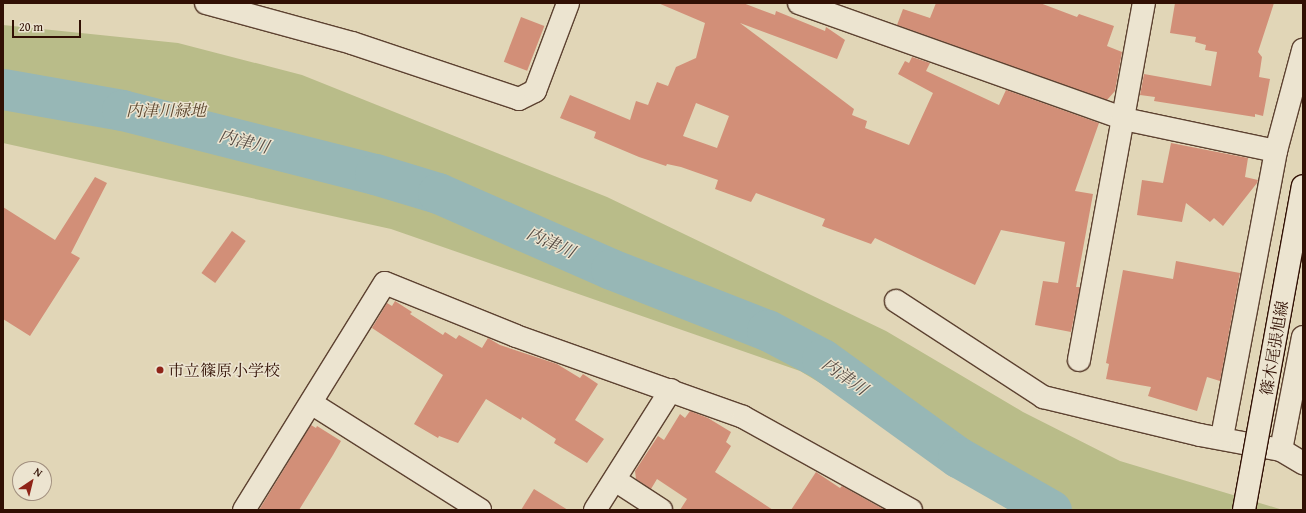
<!DOCTYPE html>
<html>
<head>
<meta charset="utf-8">
<style>
  body { margin:0 }
  #map { position:relative; width:1306px; height:513px; overflow:hidden; background:#e1d6b7; font-family:"Gentium Book Plus","Noto Serif JP",serif }
  div>[style] { position:absolute }
  .green>* { inset:0; background:#b9bc89 }
  .river>* { height:41px; margin:-20.5px; padding:0 20.5px; transform-origin:20.5px; border-radius:20.5px; background:#97b7b6 }
  .building>* { inset:0; background:#d28f78; transform-origin:0 0 }
  .roads { filter:drop-shadow(1px 0 #5d4231) drop-shadow(-1px 0 #5d4231) drop-shadow(0 1px #5d4231) drop-shadow(0 -1px #5d4231) }
  .street>* { height:22px; margin:-11px; padding:0 11px; transform-origin:11px; border-radius:11px; background:#ece4d0 }
  .bridges { filter:drop-shadow(1px 0 #311004) drop-shadow(-1px 0 #311004) drop-shadow(0 1px #311004) drop-shadow(0 -1px #311004) }
  .secondary-bridge>* { height:22px; margin:-11px; padding:0 11px; transform-origin:11px; border-radius:11px; background:#ece4d0 }
  .dots>* { width:11px; height:11px; translate:-50% -50%; box-sizing:border-box; border:2px solid #ece4d0; border-radius:50% }
  span { translate:-50% -50%; white-space:nowrap; text-align:center; line-height:1.15; -webkit-text-stroke:3px #ece4d0; paint-order:stroke }
  .park-label { font-size:16px; color:#5a442c; font-style:italic }
  .street-label { font-size:16px; color:#311004 }
  .poi-label { font-size:16px; color:#311004 }
  .left { translate:0 -50%; text-align:left }
  .water-label { font-size:17px; color:#554a42; font-style:italic }
  .frame { position:absolute; inset:0; border:4px solid #311004; pointer-events:none }
  .north { position:absolute; left:12px; top:461px; width:40px; height:40px; box-sizing:border-box; background:#ece4d0; border:1px solid #a18f7e; border-radius:50%; rotate:35deg; font-size:11px; font-weight:700; line-height:16px; text-align:center; color:#311004 }
  .north::after { content:''; display:block; margin:auto; width:14px; height:18px; background:#8f2418; clip-path:polygon(50% 0,100% 100%,50% 72%,0 100%) }
  .scale { position:absolute; left:12px; top:20px; width:69px; height:18px; box-sizing:border-box; border:2px solid #311004; border-top:0; padding-left:5px; font-size:12px; line-height:14px; white-space:nowrap; color:#311004; -webkit-text-stroke:3px #ece4d0; paint-order:stroke }
</style>
</head>
<body>
<div id="map">
  <div class="green">
    <i style="clip-path:polygon(3px 25px,178px 43px,302px 75px,607px 197px,886px 331px,1023px 412px,1120px 461px,1283px 510px,1009px 510px,872px 414px,800px 371px,391px 229px,3px 143px)"></i>
  </div>
  <div class="river">
    <i style="left:3px;top:89px;width:121px;rotate:10deg"></i>
    <i style="left:122px;top:110px;width:261px;rotate:14.2deg"></i>
    <i style="left:375px;top:174px;width:66px;rotate:16.8deg"></i>
    <i style="left:438px;top:193px;width:189px;rotate:23.7deg"></i>
    <i style="left:611px;top:269px;width:168px;rotate:21.4deg"></i>
    <i style="left:767px;top:330px;width:62px;rotate:27.8deg"></i>
    <i style="left:822px;top:359px;width:168px;rotate:35.8deg"></i>
    <i style="left:958px;top:457px;width:107px;rotate:29.7deg"></i>
  </div>
  <div class="building">
    <i style="clip-path:polygon(evenodd,658px 3px,743px 3px,775px 15px,776px 11px,825px 31px,826px 27px,845px 40px,837px 59px,740px 23px,854px 109px,852px 115px,867px 121px,865px 128px,909px 145px,933px 93px,898px 74px,905px 61px,909px 63px,912px 57px,930px 63px,926px 71px,999px 105px,1006px 90px,1099px 123px,1075px 191px,1093px 194px,1076px 287px,1080px 287px,1071px 332px,1035px 325px,1043px 281px,1058px 283px,1065px 242px,1001px 230px,975px 285px,875px 238px,871px 244px,822px 226px,825px 219px,756px 193px,751px 202px,715px 189px,718px 180px,681px 167px,667px 164px,666px 166px,639px 157px,594px 138px,596px 132px,560px 118px,570px 95px,630px 120px,636px 101px,648px 105px,657px 82px,668px 86px,676px 67px,696px 58px,705px 23px,658px 3px,696px 103px,729px 116px,717px 148px,683px 136px,696px 103px)"></i>
    <i style="clip-path:polygon(936px 3px,1040px 3px,1077px 17px,1079px 14px,1114px 26px,1107px 46px,1122px 52px,1115px 91px,1107px 100px,897px 25px,903px 9px,930px 18px)"></i>
    <i style="clip-path:polygon(1175px 3px,1274px 3px,1258px 52px,1262px 57px,1259px 77px,1270px 79px,1263px 116px,1255px 114px,1255px 117px,1154px 101px,1155px 97px,1140px 95px,1144px 74px,1211px 86px,1217px 52px,1205px 50px,1206px 45px,1195px 42px,1196px 37px,1170px 33px)"></i>
    <i style="left:521px;top:17px;width:25px;height:48px;rotate:21deg"></i>
    <i style="clip-path:polygon(1171px 143px,1248px 158px,1245px 177px,1258px 180px,1257px 183px,1223px 226px,1214px 218px,1210px 222px,1186px 203px,1182px 222px,1137px 215px,1142px 180px,1163px 183px)"></i>
    <i style="clip-path:polygon(95px 177px,107px 183px,71px 253px,80px 258px,30px 336px,3px 319px,3px 207px,55px 240px)"></i>
    <i style="left:232px;top:231px;width:17px;height:52px;rotate:36deg"></i>
    <i style="clip-path:polygon(1176px 261px,1240px 273px,1220px 381px,1207px 377px,1197px 411px,1148px 396px,1151px 387px,1106px 379px,1109px 364px,1106px 363px,1123px 270px,1173px 279px)"></i>
    <i style="clip-path:polygon(395px 301px,412px 312px,410px 314px,443px 335px,445px 332px,456px 339px,459px 335px,482px 348px,488px 338px,500px 345px,557px 364px,580px 378px,583px 374px,598px 384px,575px 420px,604px 439px,587px 463px,554px 443px,556px 439px,522px 417px,521px 420px,486px 399px,458px 443px,439px 436px,438px 438px,414px 424px,443px 375px,372px 328px,387px 303px,392px 306px)"></i>
    <i style="clip-path:polygon(690px 411px,708px 418px,731px 432px,726px 442px,731px 446px,715px 472px,773px 510px,680px 510px,687px 499px,657px 479px,651px 489px,636px 479px,635px 471px,658px 436px,664px 440px,680px 414px,685px 418px)"></i>
    <i style="clip-path:polygon(311px 425px,316px 428px,317px 426px,341px 441px,333px 455px,299px 510px,259px 510px)"></i>
    <i style="clip-path:polygon(816px 472px,840px 488px,842px 486px,885px 510px,791px 510px)"></i>
    <i style="clip-path:polygon(534px 489px,568px 510px,521px 510px)"></i>
  </div>
  <div class="roads">
    <div class="street">
      <i style="left:206px;top:3px;width:151px;rotate:15.3deg"></i>
      <i style="left:352px;top:43px;width:176px;rotate:18.5deg"></i>
      <i style="left:519px;top:99px;width:18px;rotate:-27deg"></i>
      <i style="left:535px;top:91px;width:94px;rotate:-69.4deg"></i>
      <i style="left:799px;top:3px;width:345px;rotate:19.6deg"></i>
      <i style="left:1124px;top:119px;width:155px;rotate:11.9deg"></i>
      <i style="left:896px;top:301px;width:176px;rotate:33.1deg"></i>
      <i style="left:1043px;top:397px;width:162px;rotate:13.6deg"></i>
      <i style="left:1200px;top:435px;width:82px;rotate:10.5deg"></i>
      <i style="left:1281px;top:450px;width:26px;rotate:31deg"></i>
      <i style="left:1079px;top:360px;width:363px;rotate:-79.7deg"></i>
      <i style="left:311px;top:403px;width:200px;rotate:32.3deg"></i>
      <i style="left:1222px;top:437px;width:291px;rotate:-79.3deg"></i>
      <i style="left:1276px;top:151px;width:105px;rotate:-75deg"></i>
      <i style="left:1281px;top:450px;width:115px;rotate:-79deg"></i>
      <i style="left:615px;top:480px;width:55px;rotate:33.1deg"></i>
      <i style="left:244px;top:510px;width:267px;rotate:-58.2deg"></i>
      <i style="left:385px;top:283px;width:141px;rotate:22deg"></i>
      <i style="left:516px;top:336px;width:241px;rotate:19.6deg"></i>
      <i style="left:743px;top:417px;width:192px;rotate:29deg"></i>
      <i style="left:595px;top:510px;width:142px;rotate:-57.7deg"></i>
    </div>
  </div>
  <div class="bridges">
    <div class="secondary-bridge">
      <i style="left:1244px;top:510px;width:329px;rotate:-79.7deg"></i>
    </div>
  </div>
  <div class="dots">
    <i style="left:160px;top:370px;background:#8f2418"></i>
  </div>
  <div class="park-label">
    <span style="left:166px;top:110px">内津川緑地</span>
  </div>
  <div class="street-label">
    <span style="left:1274px;top:348px;rotate:-80deg">篠木尾張旭線</span>
  </div>
  <div class="poi-label">
    <span class="left" style="left:168px;top:370px">市立篠原小学校</span>
  </div>
  <div class="water-label">
    <span style="left:244px;top:141px;rotate:14deg">内津川</span>
    <span style="left:551px;top:242px;rotate:24deg">内津川</span>
    <span style="left:845px;top:376px;rotate:35deg">内津川</span>
  </div>
  <div class="frame"></div>
  <div class="north">N</div>
  <div class="scale">20 m</div>
</div>
</body>
</html>
